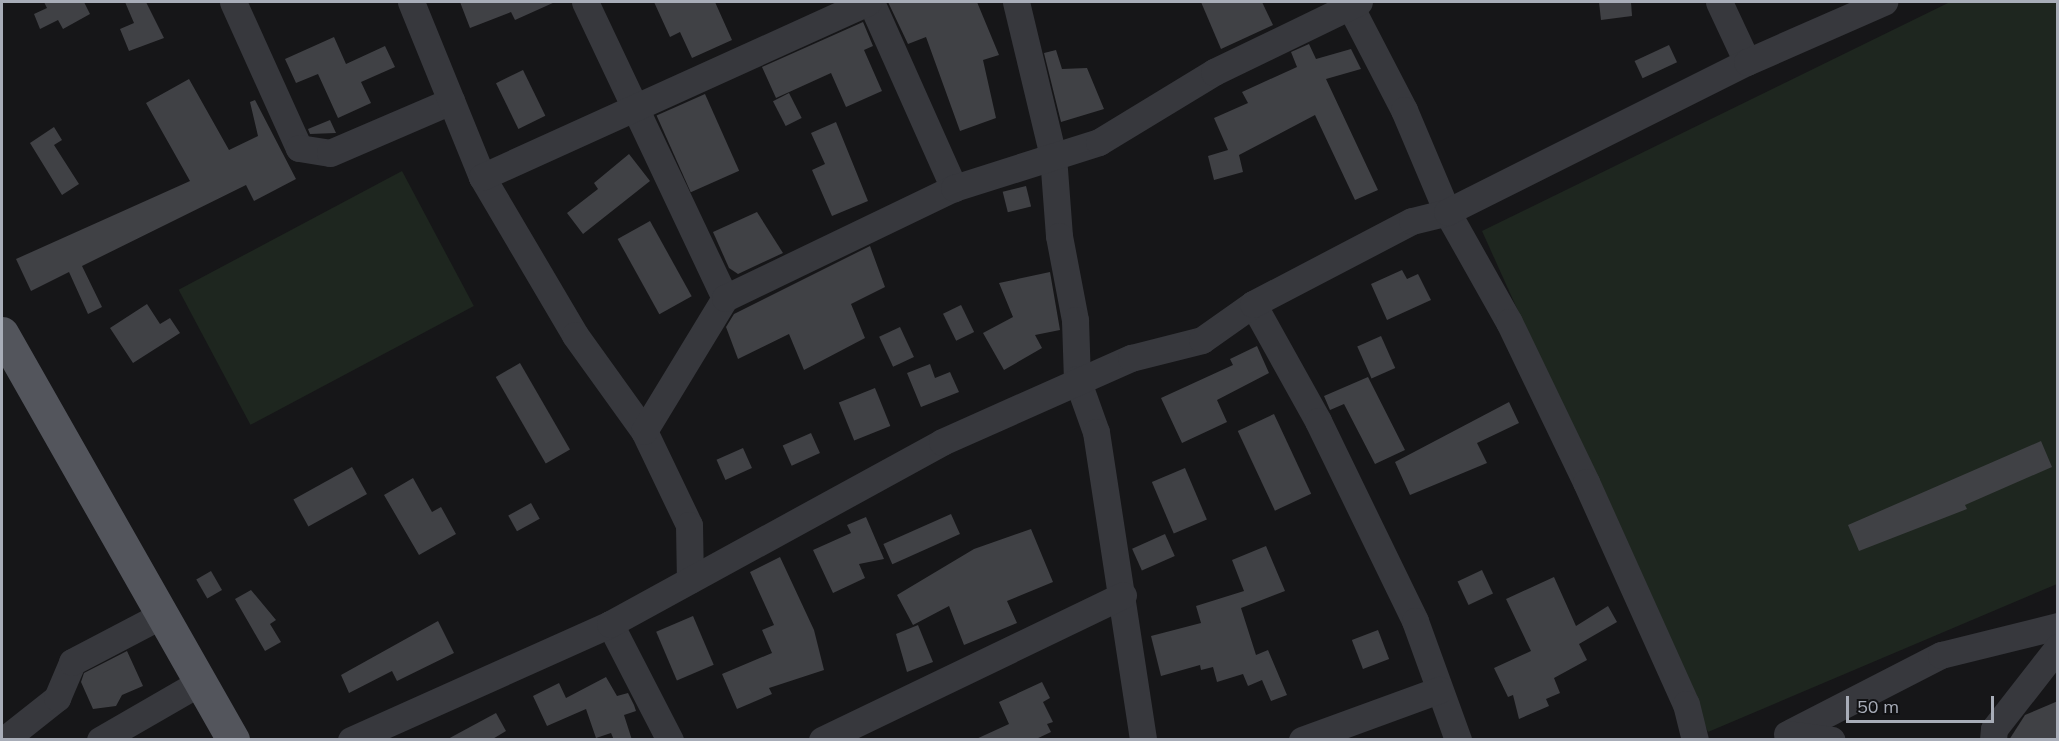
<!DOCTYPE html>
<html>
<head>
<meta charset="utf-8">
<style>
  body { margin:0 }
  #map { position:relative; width:2059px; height:741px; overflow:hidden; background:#161618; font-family:Mulish,sans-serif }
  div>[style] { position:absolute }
  .green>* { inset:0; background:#1e261f; transform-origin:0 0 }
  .building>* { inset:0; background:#404145; transform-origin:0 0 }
  .minor>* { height:27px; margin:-13.5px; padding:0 13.5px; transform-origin:13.5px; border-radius:13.5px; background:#37383d }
  .major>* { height:33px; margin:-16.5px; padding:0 16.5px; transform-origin:16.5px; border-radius:16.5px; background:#53555c }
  span { translate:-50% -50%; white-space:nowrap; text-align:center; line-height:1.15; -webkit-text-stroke:6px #111113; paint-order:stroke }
  .frame { position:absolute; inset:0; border:3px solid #a8adb8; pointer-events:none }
  .scale { position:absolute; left:1846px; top:696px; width:148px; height:27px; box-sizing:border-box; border:3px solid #a8adb8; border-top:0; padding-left:8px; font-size:18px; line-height:21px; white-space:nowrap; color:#a8adb8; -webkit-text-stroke:4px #111113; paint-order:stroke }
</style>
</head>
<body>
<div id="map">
  <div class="green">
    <i style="clip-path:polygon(1950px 2px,2057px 2px,2057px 584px,1708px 732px,1482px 231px)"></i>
    <i style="left:402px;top:171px;width:153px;height:253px;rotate:62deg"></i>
  </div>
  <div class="building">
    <i style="clip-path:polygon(44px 2px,84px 2px,90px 14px,63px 29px,58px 20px,40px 29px,34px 14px,47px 8px)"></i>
    <i style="clip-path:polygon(125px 2px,146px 2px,164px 38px,129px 51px,120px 29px,134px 23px)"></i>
    <i style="clip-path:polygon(460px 2px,555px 2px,515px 20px,511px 12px,470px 28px)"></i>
    <i style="clip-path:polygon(654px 2px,715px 2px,732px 40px,692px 58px,680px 32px,670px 37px)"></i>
    <i style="clip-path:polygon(888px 2px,977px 2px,999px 55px,983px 60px,996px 118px,960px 131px,926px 37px,908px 44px)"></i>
    <i style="clip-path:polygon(1201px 2px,1262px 2px,1273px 25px,1221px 49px)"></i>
    <i style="clip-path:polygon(1599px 2px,1631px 2px,1632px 16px,1601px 20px)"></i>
    <i style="clip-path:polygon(863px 22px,873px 46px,864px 50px,882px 91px,846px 107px,831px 73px,776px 98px,762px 67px)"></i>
    <i style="clip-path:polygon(334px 37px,346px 64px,385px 46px,395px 67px,361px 82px,371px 103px,338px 118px,318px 74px,296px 83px,285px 59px)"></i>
    <i style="clip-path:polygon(1309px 44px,1316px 59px,1351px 49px,1361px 69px,1326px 79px,1378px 190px,1355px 200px,1315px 115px,1239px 155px,1243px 172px,1214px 180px,1208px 156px,1228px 150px,1214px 118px,1248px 103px,1242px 92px,1297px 67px,1291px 52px)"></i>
    <i style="left:1669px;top:45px;width:19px;height:38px;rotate:65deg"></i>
    <i style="clip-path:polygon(1056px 50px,1062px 69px,1087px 68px,1104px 109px,1061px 122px,1044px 53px)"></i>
    <i style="left:523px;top:70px;width:51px;height:30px;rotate:64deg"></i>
    <i style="clip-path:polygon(189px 79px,229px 150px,258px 136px,250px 102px,255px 100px,296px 179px,254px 201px,246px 185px,82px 266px,102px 307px,88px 314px,69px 272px,31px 291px,16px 259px,190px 181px,146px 103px)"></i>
    <i style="left:789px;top:93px;width:28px;height:18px;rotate:63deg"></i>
    <i style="left:705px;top:94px;width:84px;height:53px;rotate:66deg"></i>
    <i style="clip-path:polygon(330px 120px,336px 133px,310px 134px,308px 129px)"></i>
    <i style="clip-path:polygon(836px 122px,868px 201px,832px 216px,812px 170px,825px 164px,811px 133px)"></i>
    <i style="clip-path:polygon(54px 127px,62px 140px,54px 145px,79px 184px,62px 195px,30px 143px)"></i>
    <i style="clip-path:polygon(629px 154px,650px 181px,583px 234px,567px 213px,598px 189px,594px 183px)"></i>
    <i style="left:1026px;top:186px;width:21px;height:24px;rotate:76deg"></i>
    <i style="clip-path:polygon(757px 212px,783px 253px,738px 274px,729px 268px,713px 232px)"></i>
    <i style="left:650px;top:221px;width:86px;height:37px;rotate:61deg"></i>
    <i style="clip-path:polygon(870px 246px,885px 287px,851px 304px,865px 338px,804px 370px,789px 334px,738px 359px,726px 327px,734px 314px)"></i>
    <i style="clip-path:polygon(1402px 270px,1407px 279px,1418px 274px,1431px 300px,1387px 320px,1371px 284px)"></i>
    <i style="clip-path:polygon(1050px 272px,1060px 330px,1035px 335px,1042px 348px,1004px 370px,983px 333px,1013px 317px,999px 283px)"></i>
    <i style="clip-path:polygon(147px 304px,160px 324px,170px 318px,180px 333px,133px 363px,110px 328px)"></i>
    <i style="left:961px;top:305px;width:30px;height:20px;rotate:64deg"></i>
    <i style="left:900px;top:327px;width:33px;height:23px;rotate:65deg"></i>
    <i style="left:1381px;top:336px;width:35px;height:26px;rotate:66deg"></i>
    <i style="clip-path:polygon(1257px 346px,1269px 373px,1217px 400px,1227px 422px,1182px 443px,1161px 398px,1233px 365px,1230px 359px)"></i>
    <i style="left:520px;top:363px;width:100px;height:28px;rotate:60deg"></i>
    <i style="clip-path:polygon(930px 364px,935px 378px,950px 372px,959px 392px,921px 407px,907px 373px)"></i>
    <i style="clip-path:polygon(1368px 377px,1405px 450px,1375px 464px,1344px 404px,1330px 410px,1324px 396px)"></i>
    <i style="left:875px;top:388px;width:41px;height:39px;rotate:68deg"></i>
    <i style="clip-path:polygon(1509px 402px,1519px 423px,1477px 443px,1487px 463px,1410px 495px,1395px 462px)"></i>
    <i style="left:1274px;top:414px;width:88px;height:40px;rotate:65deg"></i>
    <i style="left:811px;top:433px;width:22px;height:31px;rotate:66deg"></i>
    <i style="clip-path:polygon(2041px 441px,2052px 467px,1965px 505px,1967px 509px,1859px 551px,1848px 525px)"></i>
    <i style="left:743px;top:448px;width:22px;height:29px;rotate:66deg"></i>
    <i style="left:352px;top:467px;width:31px;height:67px;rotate:61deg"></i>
    <i style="left:1185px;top:468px;width:56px;height:36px;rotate:67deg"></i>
    <i style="clip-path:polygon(413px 478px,432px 512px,441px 507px,456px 534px,419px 555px,384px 495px)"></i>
    <i style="left:531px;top:503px;width:18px;height:26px;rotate:61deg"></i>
    <i style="left:951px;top:514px;width:22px;height:74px;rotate:66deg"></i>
    <i style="clip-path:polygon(866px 517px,884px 559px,859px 564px,865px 578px,833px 593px,813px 550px,851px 533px,847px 525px)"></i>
    <i style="clip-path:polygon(1031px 529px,1053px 582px,1007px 601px,1017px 623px,964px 645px,949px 606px,913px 625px,897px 595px,974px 549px)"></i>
    <i style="left:1165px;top:534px;width:24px;height:36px;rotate:66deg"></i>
    <i style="clip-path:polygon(1266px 546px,1285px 591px,1241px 608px,1256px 655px,1268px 650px,1287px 695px,1271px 701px,1262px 680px,1248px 686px,1243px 674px,1217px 682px,1213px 667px,1201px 670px,1200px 665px,1161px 676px,1151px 636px,1201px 623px,1196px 606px,1244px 591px,1232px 560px)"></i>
    <i style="clip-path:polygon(780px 557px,814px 630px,824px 670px,769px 688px,772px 694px,737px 709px,722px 674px,772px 653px,762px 630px,774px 625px,750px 572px)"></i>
    <i style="left:1482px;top:570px;width:26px;height:27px;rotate:65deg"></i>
    <i style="left:211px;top:571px;width:22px;height:17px;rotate:60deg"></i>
    <i style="clip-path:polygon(1554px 577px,1576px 626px,1608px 606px,1617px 622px,1579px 644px,1587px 660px,1554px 678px,1560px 693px,1546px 699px,1549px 706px,1519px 719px,1513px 695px,1508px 697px,1494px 668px,1531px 651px,1506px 599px)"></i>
    <i style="clip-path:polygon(251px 590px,276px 620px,270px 624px,281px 642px,265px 651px,235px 599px)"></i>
    <i style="left:693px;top:616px;width:53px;height:40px;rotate:67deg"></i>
    <i style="clip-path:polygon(438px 621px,454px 653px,397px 681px,392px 671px,349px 693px,341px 675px)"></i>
    <i style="clip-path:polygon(918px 625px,933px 662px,907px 672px,896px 634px)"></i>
    <i style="left:1378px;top:630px;width:31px;height:28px;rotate:69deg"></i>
    <i style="clip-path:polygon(127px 651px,143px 686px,122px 695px,116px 706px,93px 709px,81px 682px,84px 673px)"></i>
    <i style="clip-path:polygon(606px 677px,617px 696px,628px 693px,634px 705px,636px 711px,624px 715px,632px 740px,614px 740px,611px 733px,596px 738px,586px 709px,547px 726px,533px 696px,559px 683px,566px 698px)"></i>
    <i style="clip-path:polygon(1042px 682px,1050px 698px,1043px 702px,1053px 722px,1047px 724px,1051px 732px,1034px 740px,974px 740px,1009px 724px,999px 702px)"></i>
    <i style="clip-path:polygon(2058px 701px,2058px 740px,2009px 740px,2025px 715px)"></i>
    <i style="clip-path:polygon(496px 713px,506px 731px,491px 740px,446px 740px)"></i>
  </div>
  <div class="minor">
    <i style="left:233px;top:2px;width:160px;rotate:65.7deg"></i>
    <i style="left:299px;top:148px;width:31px;rotate:9deg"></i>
    <i style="left:330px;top:153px;width:132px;rotate:-23.3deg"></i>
    <i style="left:411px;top:2px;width:189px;rotate:67.9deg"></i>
    <i style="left:482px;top:177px;width:183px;rotate:59.5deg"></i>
    <i style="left:575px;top:335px;width:118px;rotate:54.3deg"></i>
    <i style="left:644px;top:431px;width:104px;rotate:64.4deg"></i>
    <i style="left:689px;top:525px;width:55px;rotate:89deg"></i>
    <i style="left:585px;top:2px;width:327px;rotate:64.7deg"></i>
    <i style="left:871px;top:2px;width:204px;rotate:66deg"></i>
    <i style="left:1016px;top:2px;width:158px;rotate:76.5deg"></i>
    <i style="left:1053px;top:156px;width:80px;rotate:85.7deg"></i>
    <i style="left:1059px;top:236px;width:86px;rotate:79.2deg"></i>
    <i style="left:1075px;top:320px;width:59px;rotate:88.1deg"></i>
    <i style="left:1077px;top:379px;width:56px;rotate:70.3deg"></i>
    <i style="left:1096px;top:432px;width:312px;rotate:81.3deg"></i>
    <i style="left:1348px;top:2px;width:122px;rotate:62.6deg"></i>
    <i style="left:1404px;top:110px;width:111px;rotate:67.1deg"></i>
    <i style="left:1447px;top:212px;width:126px;rotate:60.6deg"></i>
    <i style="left:1509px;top:322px;width:178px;rotate:64.3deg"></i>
    <i style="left:1586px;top:482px;width:243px;rotate:65.8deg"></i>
    <i style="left:1686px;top:704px;width:37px;rotate:76deg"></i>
    <i style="left:1719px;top:2px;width:66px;rotate:65deg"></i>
    <i style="left:482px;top:177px;width:424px;rotate:-24.4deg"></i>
    <i style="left:1253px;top:304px;width:134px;rotate:60.9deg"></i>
    <i style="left:1318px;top:421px;width:222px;rotate:64.1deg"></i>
    <i style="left:1415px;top:621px;width:127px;rotate:70.1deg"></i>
    <i style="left:644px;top:431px;width:156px;rotate:-58.7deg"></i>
    <i style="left:725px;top:298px;width:254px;rotate:-25.7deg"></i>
    <i style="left:954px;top:188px;width:152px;rotate:-17.6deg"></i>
    <i style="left:1099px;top:142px;width:135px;rotate:-31.3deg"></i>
    <i style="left:1214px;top:72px;width:161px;rotate:-25.8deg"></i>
    <i style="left:610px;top:624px;width:131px;rotate:62.7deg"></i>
    <i style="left:1791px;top:732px;width:169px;rotate:-27.2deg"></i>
    <i style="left:1941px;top:655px;width:121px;rotate:-13.9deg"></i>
    <i style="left:1787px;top:734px;width:45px;rotate:7.6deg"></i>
    <i style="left:4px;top:740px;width:68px;rotate:-38.4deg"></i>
    <i style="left:57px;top:698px;width:39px;rotate:-67deg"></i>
    <i style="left:72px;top:662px;width:104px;rotate:-27.6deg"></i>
    <i style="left:100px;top:740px;width:118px;rotate:-30deg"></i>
    <i style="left:351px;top:740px;width:284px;rotate:-24.1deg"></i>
    <i style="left:610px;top:624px;width:379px;rotate:-28.7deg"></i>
    <i style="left:942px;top:442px;width:207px;rotate:-24deg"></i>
    <i style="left:1131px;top:358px;width:73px;rotate:-14.2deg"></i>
    <i style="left:1202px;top:340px;width:62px;rotate:-35.2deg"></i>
    <i style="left:1253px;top:304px;width:179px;rotate:-27.6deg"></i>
    <i style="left:1412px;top:221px;width:36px;rotate:-14deg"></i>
    <i style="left:1447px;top:212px;width:335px;rotate:-26.6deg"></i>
    <i style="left:1747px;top:62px;width:150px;rotate:-23.7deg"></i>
    <i style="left:822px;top:740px;width:334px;rotate:-25.7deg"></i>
    <i style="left:1302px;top:740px;width:146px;rotate:-20.1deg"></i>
    <i style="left:1993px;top:740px;width:11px;rotate:-85deg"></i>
    <i style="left:1994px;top:729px;width:104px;rotate:-52deg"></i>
  </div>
  <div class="major">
    <i style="left:2px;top:333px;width:468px;rotate:60.4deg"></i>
  </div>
  <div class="frame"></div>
  <div class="scale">50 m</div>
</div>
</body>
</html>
